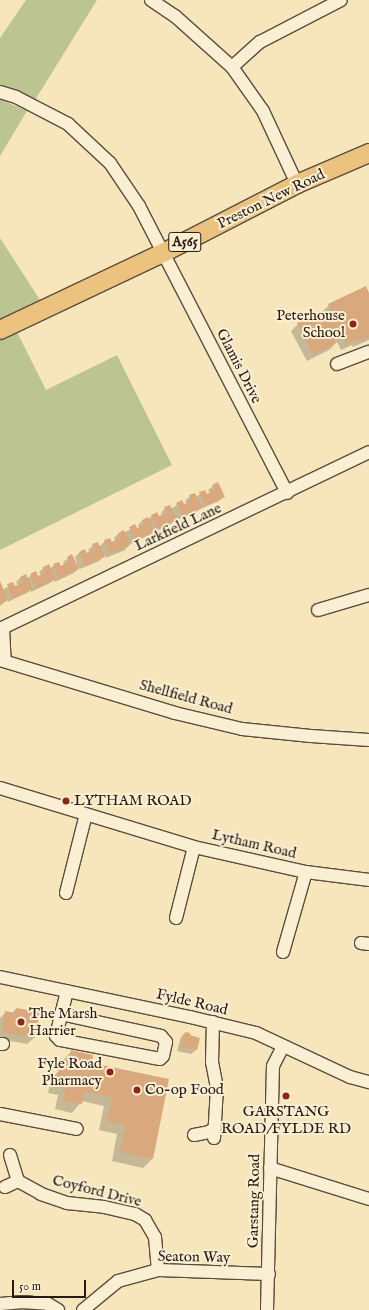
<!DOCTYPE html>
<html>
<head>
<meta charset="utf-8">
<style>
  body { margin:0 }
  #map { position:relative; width:369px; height:1310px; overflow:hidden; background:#f7e6bc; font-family:"IM FELL English",serif }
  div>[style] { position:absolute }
  .green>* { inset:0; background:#bcc591 }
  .shadow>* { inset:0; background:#0003 }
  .building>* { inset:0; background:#d9a87d }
  .roads { filter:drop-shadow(1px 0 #5b4d3e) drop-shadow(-1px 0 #5b4d3e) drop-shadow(0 1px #5b4d3e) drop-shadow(0 -1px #5b4d3e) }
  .minor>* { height:12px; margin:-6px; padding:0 6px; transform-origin:6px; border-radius:6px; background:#faefd3 }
  .highway>* { height:18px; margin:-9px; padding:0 9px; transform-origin:9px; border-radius:9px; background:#ecc37e }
  .dots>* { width:11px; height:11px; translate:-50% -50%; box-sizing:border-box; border:2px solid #faefd3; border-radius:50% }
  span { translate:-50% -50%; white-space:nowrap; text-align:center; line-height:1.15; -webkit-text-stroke:4px #faefd3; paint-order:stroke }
  .shield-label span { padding:1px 3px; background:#faefd3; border:1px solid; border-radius:3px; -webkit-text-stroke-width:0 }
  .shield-label { font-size:14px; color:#271a14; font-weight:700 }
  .street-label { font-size:15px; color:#271a14 }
  .poi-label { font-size:15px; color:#271a14 }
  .right { translate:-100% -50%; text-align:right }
  .left { translate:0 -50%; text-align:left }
  .scale { position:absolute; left:12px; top:1280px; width:74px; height:18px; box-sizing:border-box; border:2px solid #271a14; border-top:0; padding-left:5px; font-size:12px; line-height:14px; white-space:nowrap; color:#271a14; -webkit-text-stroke:3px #faefd3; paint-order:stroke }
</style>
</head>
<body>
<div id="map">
  <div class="green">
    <i style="clip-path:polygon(26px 0,97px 0,35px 100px,18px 91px,0 85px,0 38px)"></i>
    <i style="clip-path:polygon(0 99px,27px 111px,0 156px)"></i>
    <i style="clip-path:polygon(0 238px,40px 300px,0 320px)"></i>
    <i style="clip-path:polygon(15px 328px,46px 390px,117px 355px,172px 465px,0 550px,0 336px)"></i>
  </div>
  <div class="shadow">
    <i style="clip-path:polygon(369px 295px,369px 340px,353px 347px,352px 345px,341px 350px,337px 342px,329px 350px,307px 361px,291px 331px,298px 324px,326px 320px,322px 312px,329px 305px)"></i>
    <i style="clip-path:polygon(213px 486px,223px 497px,219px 501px,200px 509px,196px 512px,177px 520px,176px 519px,171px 524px,129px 545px,125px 550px,106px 558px,105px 555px,99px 561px,80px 569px,79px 568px,74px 573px,55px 582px,54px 580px,50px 583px,31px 592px,31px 590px,27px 593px,8px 602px,7px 600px,0 606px,0 584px,3px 590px,13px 583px,14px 587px,18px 585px,16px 582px,21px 577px,27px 578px,36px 573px,37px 577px,41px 575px,39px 572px,44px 567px,50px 569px,54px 565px,61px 567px,64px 566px,63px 562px,72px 556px,76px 564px,77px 563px,75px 557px,79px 553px,84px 550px,86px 555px,90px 553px,88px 550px,93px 545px,99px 547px,105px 541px,112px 543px,115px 542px,114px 538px,118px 534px,123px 532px,124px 533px,135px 526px,136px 530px,140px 528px,138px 525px,143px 520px,148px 519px,152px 516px,159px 518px,162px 516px,161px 513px,165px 508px,171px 509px,181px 502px,183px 506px,187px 504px,185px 501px,190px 496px,196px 497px,204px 491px,206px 495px,210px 493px,208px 490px)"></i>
    <i style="clip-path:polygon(16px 1009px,34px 1038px,27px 1044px,0 1039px,0 1018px,6px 1012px,12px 1013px)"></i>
    <i style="clip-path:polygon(185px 1033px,188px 1036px,199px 1038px,196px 1050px,191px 1054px,177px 1051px,181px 1037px)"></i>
    <i style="clip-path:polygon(72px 1051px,91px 1064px,152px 1159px,143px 1168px,112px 1161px,117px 1134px,99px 1130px,104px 1106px,82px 1101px,72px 1113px,55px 1109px,58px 1095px,48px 1093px,51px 1078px,61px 1069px,63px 1060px)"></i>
  </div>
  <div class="building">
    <i style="clip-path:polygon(366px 286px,369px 293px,369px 337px,360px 341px,359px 339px,347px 344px,342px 333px,333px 337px,336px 343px,314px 355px,297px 323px,320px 312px,324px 320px,333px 315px,328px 304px)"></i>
    <i style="clip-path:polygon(218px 482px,225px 497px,205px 506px,199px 492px,205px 490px,207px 494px,215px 490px,212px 485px)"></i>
    <i style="clip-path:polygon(195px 493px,202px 508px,182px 517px,176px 503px,182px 500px,184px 504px,192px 501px,189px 495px)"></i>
    <i style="clip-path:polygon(170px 505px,177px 520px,157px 529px,151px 515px,157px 512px,159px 516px,167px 513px,164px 507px)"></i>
    <i style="clip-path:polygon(148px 517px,155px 532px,135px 541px,129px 527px,135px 524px,137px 528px,145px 525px,142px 520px)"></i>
    <i style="clip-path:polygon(124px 530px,130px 545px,110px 554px,104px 540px,110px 538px,112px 542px,120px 538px,118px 533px)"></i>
    <i style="clip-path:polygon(98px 542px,105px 557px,85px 566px,79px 552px,85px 549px,87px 553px,95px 550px,92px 544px)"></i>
    <i style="clip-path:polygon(72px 554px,79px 569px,59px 578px,53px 564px,59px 562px,61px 566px,69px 562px,67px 557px)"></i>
    <i style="clip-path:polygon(49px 564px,56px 579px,36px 588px,30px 574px,36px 571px,38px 576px,46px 572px,43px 567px)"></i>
    <i style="clip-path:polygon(26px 574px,33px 589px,13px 598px,7px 584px,13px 582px,15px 586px,23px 582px,20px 577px)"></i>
    <i style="clip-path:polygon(0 581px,8px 600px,0 604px)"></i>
    <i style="clip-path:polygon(16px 1008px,40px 1012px,35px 1038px,2px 1032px,5px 1011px,15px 1013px)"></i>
    <i style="clip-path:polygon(185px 1032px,190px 1033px,190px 1035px,200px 1038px,197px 1050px,181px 1047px)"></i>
    <i style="clip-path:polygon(71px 1050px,93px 1055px,92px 1063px,169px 1079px,153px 1159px,120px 1152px,126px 1125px,107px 1122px,112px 1097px,85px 1092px,82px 1104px,63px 1101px,66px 1087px,56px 1085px,59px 1068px,67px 1069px)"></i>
  </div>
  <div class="roads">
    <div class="minor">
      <i style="left:151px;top:0;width:29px;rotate:34deg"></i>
      <i style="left:175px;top:16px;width:76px;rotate:41.8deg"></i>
      <i style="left:232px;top:67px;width:54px;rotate:54.8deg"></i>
      <i style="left:263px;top:111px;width:81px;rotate:65deg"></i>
      <i style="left:232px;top:67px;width:38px;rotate:-42deg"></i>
      <i style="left:260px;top:42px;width:91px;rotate:-27.4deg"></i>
      <i style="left:0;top:92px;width:17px;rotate:17deg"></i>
      <i style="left:16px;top:97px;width:59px;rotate:27.4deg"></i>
      <i style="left:68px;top:124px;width:57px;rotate:42.9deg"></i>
      <i style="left:110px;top:163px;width:52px;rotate:56deg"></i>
      <i style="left:139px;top:206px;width:323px;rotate:62.7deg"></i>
      <i style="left:337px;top:364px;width:34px;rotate:-21deg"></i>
      <i style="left:318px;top:610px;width:53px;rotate:-16.4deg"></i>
      <i style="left:3px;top:628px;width:33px;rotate:87deg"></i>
      <i style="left:0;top:629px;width:409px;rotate:-25.6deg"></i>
      <i style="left:0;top:660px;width:183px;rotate:16.8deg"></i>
      <i style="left:175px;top:713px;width:69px;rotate:13.4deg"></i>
      <i style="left:242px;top:729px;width:69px;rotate:5.8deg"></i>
      <i style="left:311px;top:736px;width:58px;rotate:3.9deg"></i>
      <i style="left:0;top:788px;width:203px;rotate:16.9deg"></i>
      <i style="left:194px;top:847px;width:115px;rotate:12.6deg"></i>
      <i style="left:306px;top:872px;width:64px;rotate:7.2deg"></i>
      <i style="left:66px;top:893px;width:81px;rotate:-75.8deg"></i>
      <i style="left:176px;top:918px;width:73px;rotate:-75.8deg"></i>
      <i style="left:361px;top:943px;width:8px;rotate:7deg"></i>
      <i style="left:283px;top:952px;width:83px;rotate:-74deg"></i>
      <i style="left:0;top:977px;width:194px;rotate:11.9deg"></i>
      <i style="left:190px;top:1017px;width:68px;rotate:13.6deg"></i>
      <i style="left:256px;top:1033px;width:104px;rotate:25.1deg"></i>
      <i style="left:350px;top:1077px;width:20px;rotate:15deg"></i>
      <i style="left:62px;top:1011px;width:5px;rotate:53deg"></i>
      <i style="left:65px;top:1015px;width:98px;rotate:12.3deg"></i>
      <i style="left:161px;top:1036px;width:8px;rotate:50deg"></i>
      <i style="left:166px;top:1042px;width:14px;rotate:102deg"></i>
      <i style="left:163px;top:1056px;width:4px;rotate:135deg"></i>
      <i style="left:160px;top:1059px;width:102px;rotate:-169.2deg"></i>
      <i style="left:60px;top:1040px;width:6px;rotate:-135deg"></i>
      <i style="left:56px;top:1036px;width:46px;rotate:-76.3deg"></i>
      <i style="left:213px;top:1022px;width:40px;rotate:91.4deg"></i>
      <i style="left:212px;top:1062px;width:26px;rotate:79deg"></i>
      <i style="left:217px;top:1088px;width:50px;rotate:93.4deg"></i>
      <i style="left:0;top:1044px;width:3px"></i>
      <i style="left:0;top:1114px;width:78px;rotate:11deg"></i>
      <i style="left:194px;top:1135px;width:15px;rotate:-11deg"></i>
      <i style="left:209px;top:1132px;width:7px;rotate:-34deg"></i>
      <i style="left:10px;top:1155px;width:27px;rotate:73deg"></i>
      <i style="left:18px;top:1181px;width:26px;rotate:29deg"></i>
      <i style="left:41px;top:1194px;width:28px;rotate:19deg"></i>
      <i style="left:67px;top:1203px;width:37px;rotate:6deg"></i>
      <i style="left:104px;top:1207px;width:32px;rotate:13deg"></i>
      <i style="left:135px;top:1214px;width:12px;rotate:31deg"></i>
      <i style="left:145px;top:1220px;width:20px;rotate:60deg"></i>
      <i style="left:155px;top:1237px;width:33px;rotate:85deg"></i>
      <i style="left:270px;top:1168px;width:104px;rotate:17.4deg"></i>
      <i style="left:5px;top:1187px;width:14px;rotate:-25deg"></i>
      <i style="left:0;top:1304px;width:21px;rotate:-5deg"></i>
      <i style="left:21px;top:1302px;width:27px;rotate:4deg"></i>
      <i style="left:48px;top:1304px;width:12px;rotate:31deg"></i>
      <i style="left:83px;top:1310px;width:45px;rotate:-39.6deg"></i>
      <i style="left:118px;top:1281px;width:41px;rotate:-15.4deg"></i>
      <i style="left:158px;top:1270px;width:111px;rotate:2.1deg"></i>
      <i style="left:267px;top:1310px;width:244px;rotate:-88.6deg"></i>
      <i style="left:273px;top:1066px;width:22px;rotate:-63deg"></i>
    </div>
    <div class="highway">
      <i style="left:0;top:330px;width:180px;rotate:-25.3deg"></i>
      <i style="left:163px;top:253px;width:151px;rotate:-27.2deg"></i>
      <i style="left:297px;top:184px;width:78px;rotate:-23.3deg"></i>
    </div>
  </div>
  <div class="dots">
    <i style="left:353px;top:324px;background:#8f2418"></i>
    <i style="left:66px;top:801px;background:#8f2418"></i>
    <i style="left:21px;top:1022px;background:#8f2418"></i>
    <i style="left:110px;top:1072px;background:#8f2418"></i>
    <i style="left:137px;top:1090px;background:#8f2418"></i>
    <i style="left:286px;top:1096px;background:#8f2418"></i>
  </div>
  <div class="shield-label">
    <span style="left:185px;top:242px">A565</span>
  </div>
  <div class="street-label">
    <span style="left:271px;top:199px;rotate:-26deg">Preston New Road</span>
    <span style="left:239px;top:366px;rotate:63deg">Glamis Drive</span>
    <span style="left:178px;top:527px;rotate:-25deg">Larkfield Lane</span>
    <span style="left:186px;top:697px;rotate:15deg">Shellfield Road</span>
    <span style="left:254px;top:844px;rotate:13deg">Lytham Road</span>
    <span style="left:192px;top:1002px;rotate:13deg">Fylde Road</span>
    <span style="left:97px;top:1191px;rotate:14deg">Coyford Drive</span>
    <span style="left:254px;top:1201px;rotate:-89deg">Garstang Road</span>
    <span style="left:194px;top:1257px;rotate:1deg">Seaton Way</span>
  </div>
  <div class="poi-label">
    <span class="right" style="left:345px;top:324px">Peterhouse<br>School</span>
    <span class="left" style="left:74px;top:801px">LYTHAM ROAD</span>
    <span class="left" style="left:29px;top:1022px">The Marsh<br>Harrier</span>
    <span class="right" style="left:102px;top:1072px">Fyle Road<br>Pharmacy</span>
    <span class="left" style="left:145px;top:1090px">Co-op Food</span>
    <span style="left:286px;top:1120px">GARSTANG<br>ROAD/FYLDE RD</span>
  </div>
  <div class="scale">50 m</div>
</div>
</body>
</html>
